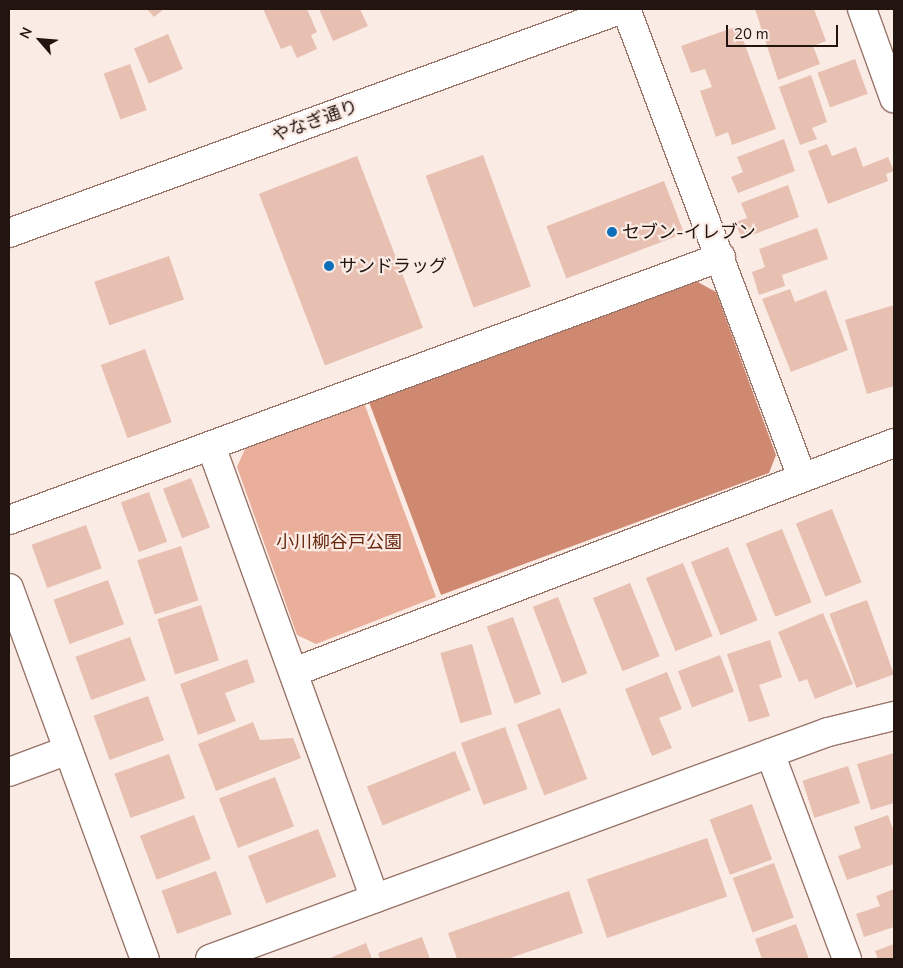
<!DOCTYPE html>
<html>
<head>
<meta charset="utf-8">
<style>
  body { margin:0 }
  #map { position:relative; width:903px; height:968px; overflow:hidden; background:#fbebe5; font-family:"Nunito Sans","Noto Sans JP",sans-serif }
  div>[style] { position:absolute }
  .green>* { inset:0; background:#eaaf9b }
  .water>* { inset:0; background:#cf8971 }
  .building>* { inset:0; background:#e7c0b2; transform-origin:0 0 }
  .roads { filter:drop-shadow(1px 0 #997569) drop-shadow(-1px 0 #997569) drop-shadow(0 1px #997569) drop-shadow(0 -1px #997569) }
  .minor>* { height:28px; margin:-14px; padding:0 14px; transform-origin:14px; border-radius:14px; background:#fff }
  .dots>* { width:14px; height:14px; translate:-50% -50%; box-sizing:border-box; border:2px solid #fbebe5; border-radius:50% }
  span { translate:-50% -50%; white-space:nowrap; text-align:center; line-height:1.15; -webkit-text-stroke:4.5px #fbebe5; paint-order:stroke }
  .street-label { font-size:18px; color:#221510 }
  .poi-label { font-size:18px; color:#221510 }
  .left { translate:0 -50%; text-align:left }
  .park-label { font-size:18px; color:#67280f }
  .frame { position:absolute; inset:0; border:10px solid #221510; pointer-events:none }
  .north { position:absolute; left:15px; top:15px; width:50px; height:50px; -webkit-text-stroke:4px #fbebe5; paint-order:stroke; rotate:297deg; font-size:14px; font-weight:700; line-height:20px; text-align:center; color:#221510 }
  .north::after { content:''; display:block; margin:auto; width:18px; height:22px; background:#221510; clip-path:polygon(50% 0,100% 100%,50% 72%,0 100%) }
  .scale { position:absolute; left:726px; top:25px; width:112px; height:22px; box-sizing:border-box; border:2px solid #221510; border-top:0; padding-left:6px; font-size:15px; line-height:18px; white-space:nowrap; color:#221510; -webkit-text-stroke:4px #fbebe5; paint-order:stroke }
</style>
</head>
<body>
<div id="map">
  <div class="green">
    <i style="clip-path:polygon(364px 403px,436px 597px,316px 644px,297px 635px,237px 467px,245px 449px)"></i>
  </div>
  <div class="water">
    <i style="clip-path:polygon(696px 281px,716px 292px,776px 455px,769px 473px,441px 595px,369px 402px)"></i>
  </div>
  <div class="building">
    <i style="clip-path:polygon(147px 9px,164px 9px,154px 17px)"></i>
    <i style="clip-path:polygon(263px 9px,307px 9px,317px 32px,311px 35px,317px 49px,297px 58px,291px 45px,281px 49px)"></i>
    <i style="clip-path:polygon(319px 9px,360px 9px,368px 26px,333px 41px)"></i>
    <i style="clip-path:polygon(755px 9px,814px 9px,826px 41px,813px 46px,820px 64px,778px 80px)"></i>
    <i style="clip-path:polygon(738px 26px,776px 129px,732px 145px,728px 132px,716px 137px,700px 91px,712px 87px,705px 69px,691px 73px,681px 46px)"></i>
    <i style="left:168px;top:34px;width:38px;height:37px;rotate:67deg"></i>
    <i style="left:855px;top:59px;width:37px;height:40px;rotate:70deg"></i>
    <i style="left:130px;top:64px;width:49px;height:28px;rotate:70deg"></i>
    <i style="clip-path:polygon(811px 75px,827px 122px,812px 128px,817px 139px,800px 145px,779px 87px)"></i>
    <i style="clip-path:polygon(784px 139px,795px 171px,738px 193px,731px 177px,743px 172px,737px 157px)"></i>
    <i style="clip-path:polygon(827px 144px,832px 156px,856px 147px,863px 167px,888px 157px,894px 171px,886px 174px,888px 181px,828px 204px,808px 151px)"></i>
    <i style="left:483px;top:155px;width:140px;height:61px;rotate:70deg"></i>
    <i style="left:357px;top:156px;width:184px;height:105px;rotate:69deg"></i>
    <i style="left:664px;top:181px;width:56px;height:126px;rotate:69deg"></i>
    <i style="clip-path:polygon(788px 185px,799px 217px,742px 239px,735px 222px,747px 218px,741px 203px)"></i>
    <i style="clip-path:polygon(817px 228px,828px 259px,782px 275px,785px 286px,759px 295px,752px 272px,765px 267px,759px 249px)"></i>
    <i style="left:169px;top:256px;width:46px;height:79px;rotate:71deg"></i>
    <i style="clip-path:polygon(790px 289px,795px 302px,826px 290px,848px 350px,791px 372px,762px 299px)"></i>
    <i style="clip-path:polygon(894px 305px,894px 386px,867px 394px,845px 320px)"></i>
    <i style="left:145px;top:349px;width:78px;height:47px;rotate:70deg"></i>
    <i style="left:191px;top:478px;width:53px;height:30px;rotate:69deg"></i>
    <i style="left:149px;top:492px;width:53px;height:30px;rotate:70deg"></i>
    <i style="left:832px;top:509px;width:79px;height:39px;rotate:68deg"></i>
    <i style="left:86px;top:525px;width:46px;height:58px;rotate:70deg"></i>
    <i style="left:782px;top:529px;width:79px;height:39px;rotate:68deg"></i>
    <i style="left:181px;top:546px;width:57px;height:46px;rotate:72deg"></i>
    <i style="left:728px;top:547px;width:79px;height:40px;rotate:68deg"></i>
    <i style="left:683px;top:563px;width:79px;height:40px;rotate:68deg"></i>
    <i style="left:108px;top:580px;width:47px;height:58px;rotate:70deg"></i>
    <i style="left:630px;top:583px;width:79px;height:40px;rotate:68deg"></i>
    <i style="left:558px;top:597px;width:82px;height:27px;rotate:69deg"></i>
    <i style="left:867px;top:600px;width:79px;height:40px;rotate:70deg"></i>
    <i style="left:201px;top:605px;width:58px;height:46px;rotate:72deg"></i>
    <i style="clip-path:polygon(823px 613px,853px 684px,815px 699px,807px 679px,799px 682px,778px 632px)"></i>
    <i style="left:513px;top:617px;width:82px;height:28px;rotate:70deg"></i>
    <i style="left:130px;top:637px;width:46px;height:58px;rotate:70deg"></i>
    <i style="clip-path:polygon(770px 640px,782px 677px,759px 685px,770px 716px,749px 722px,727px 654px)"></i>
    <i style="left:472px;top:644px;width:73px;height:33px;rotate:74deg"></i>
    <i style="left:720px;top:655px;width:39px;height:45px;rotate:69deg"></i>
    <i style="clip-path:polygon(247px 659px,255px 682px,225px 693px,236px 721px,198px 735px,180px 684px)"></i>
    <i style="clip-path:polygon(667px 672px,682px 709px,659px 718px,672px 748px,652px 756px,625px 689px)"></i>
    <i style="left:148px;top:696px;width:47px;height:58px;rotate:70deg"></i>
    <i style="left:560px;top:708px;width:76px;height:46px;rotate:69deg"></i>
    <i style="clip-path:polygon(253px 722px,260px 740px,293px 738px,301px 758px,216px 791px,198px 744px)"></i>
    <i style="left:505px;top:727px;width:66px;height:47px;rotate:70deg"></i>
    <i style="left:455px;top:751px;width:42px;height:95px;rotate:68deg"></i>
    <i style="clip-path:polygon(894px 753px,894px 803px,871px 810px,857px 764px)"></i>
    <i style="left:169px;top:754px;width:47px;height:58px;rotate:70deg"></i>
    <i style="left:848px;top:766px;width:39px;height:48px;rotate:72deg"></i>
    <i style="left:275px;top:777px;width:53px;height:60px;rotate:69deg"></i>
    <i style="left:752px;top:804px;width:59px;height:45px;rotate:70deg"></i>
    <i style="left:194px;top:815px;width:47px;height:58px;rotate:69deg"></i>
    <i style="clip-path:polygon(888px 815px,894px 832px,894px 864px,847px 880px,838px 856px,861px 848px,854px 827px)"></i>
    <i style="left:318px;top:829px;width:51px;height:75px;rotate:69deg"></i>
    <i style="left:707px;top:838px;width:62px;height:127px;rotate:71deg"></i>
    <i style="left:774px;top:863px;width:58px;height:44px;rotate:70deg"></i>
    <i style="left:216px;top:871px;width:46px;height:58px;rotate:70deg"></i>
    <i style="clip-path:polygon(894px 889px,894px 927px,864px 937px,856px 914px,880px 906px,876px 896px)"></i>
    <i style="clip-path:polygon(569px 891px,583px 933px,507px 959px,457px 959px,448px 933px)"></i>
    <i style="clip-path:polygon(796px 924px,809px 959px,762px 959px,755px 939px)"></i>
    <i style="clip-path:polygon(422px 937px,430px 959px,380px 959px,378px 953px)"></i>
    <i style="clip-path:polygon(366px 943px,372px 959px,331px 959px,330px 958px)"></i>
    <i style="clip-path:polygon(894px 944px,894px 959px,878px 959px,875px 951px)"></i>
  </div>
  <div class="roads">
    <div class="minor">
      <i style="left:626px;top:9px;width:500px;rotate:69.4deg"></i>
      <i style="left:862px;top:9px;width:95px;rotate:70.2deg"></i>
      <i style="left:9px;top:233px;width:653px;rotate:-20.07deg"></i>
      <i style="left:211px;top:446px;width:481px;rotate:70.1deg"></i>
      <i style="left:9px;top:520px;width:759px;rotate:-20.27deg"></i>
      <i style="left:9px;top:588px;width:395px;rotate:69.9deg"></i>
      <i style="left:294px;top:672px;width:642px;rotate:-20.89deg"></i>
      <i style="left:770px;top:753px;width:220px;rotate:69.5deg"></i>
      <i style="left:9px;top:772px;width:63px;rotate:-20.4deg"></i>
      <i style="left:210px;top:959px;width:658px;rotate:-20.17deg"></i>
      <i style="left:828px;top:732px;width:68px;rotate:-13.6deg"></i>
    </div>
  </div>
  <div class="dots">
    <i style="left:612px;top:232px;background:#0f6eba"></i>
    <i style="left:329px;top:266px;background:#0f6eba"></i>
  </div>
  <div class="street-label">
    <span style="left:315px;top:121px;rotate:-20deg">やなぎ通り</span>
  </div>
  <div class="poi-label">
    <span class="left" style="left:622px;top:232px">セブン-イレブン</span>
    <span class="left" style="left:339px;top:266px">サンドラッグ</span>
  </div>
  <div class="park-label">
    <span style="left:339px;top:542px">小川柳谷戸公園</span>
  </div>
  <div class="frame"></div>
  <div class="north">N</div>
  <div class="scale">20 m</div>
</div>
</body>
</html>
